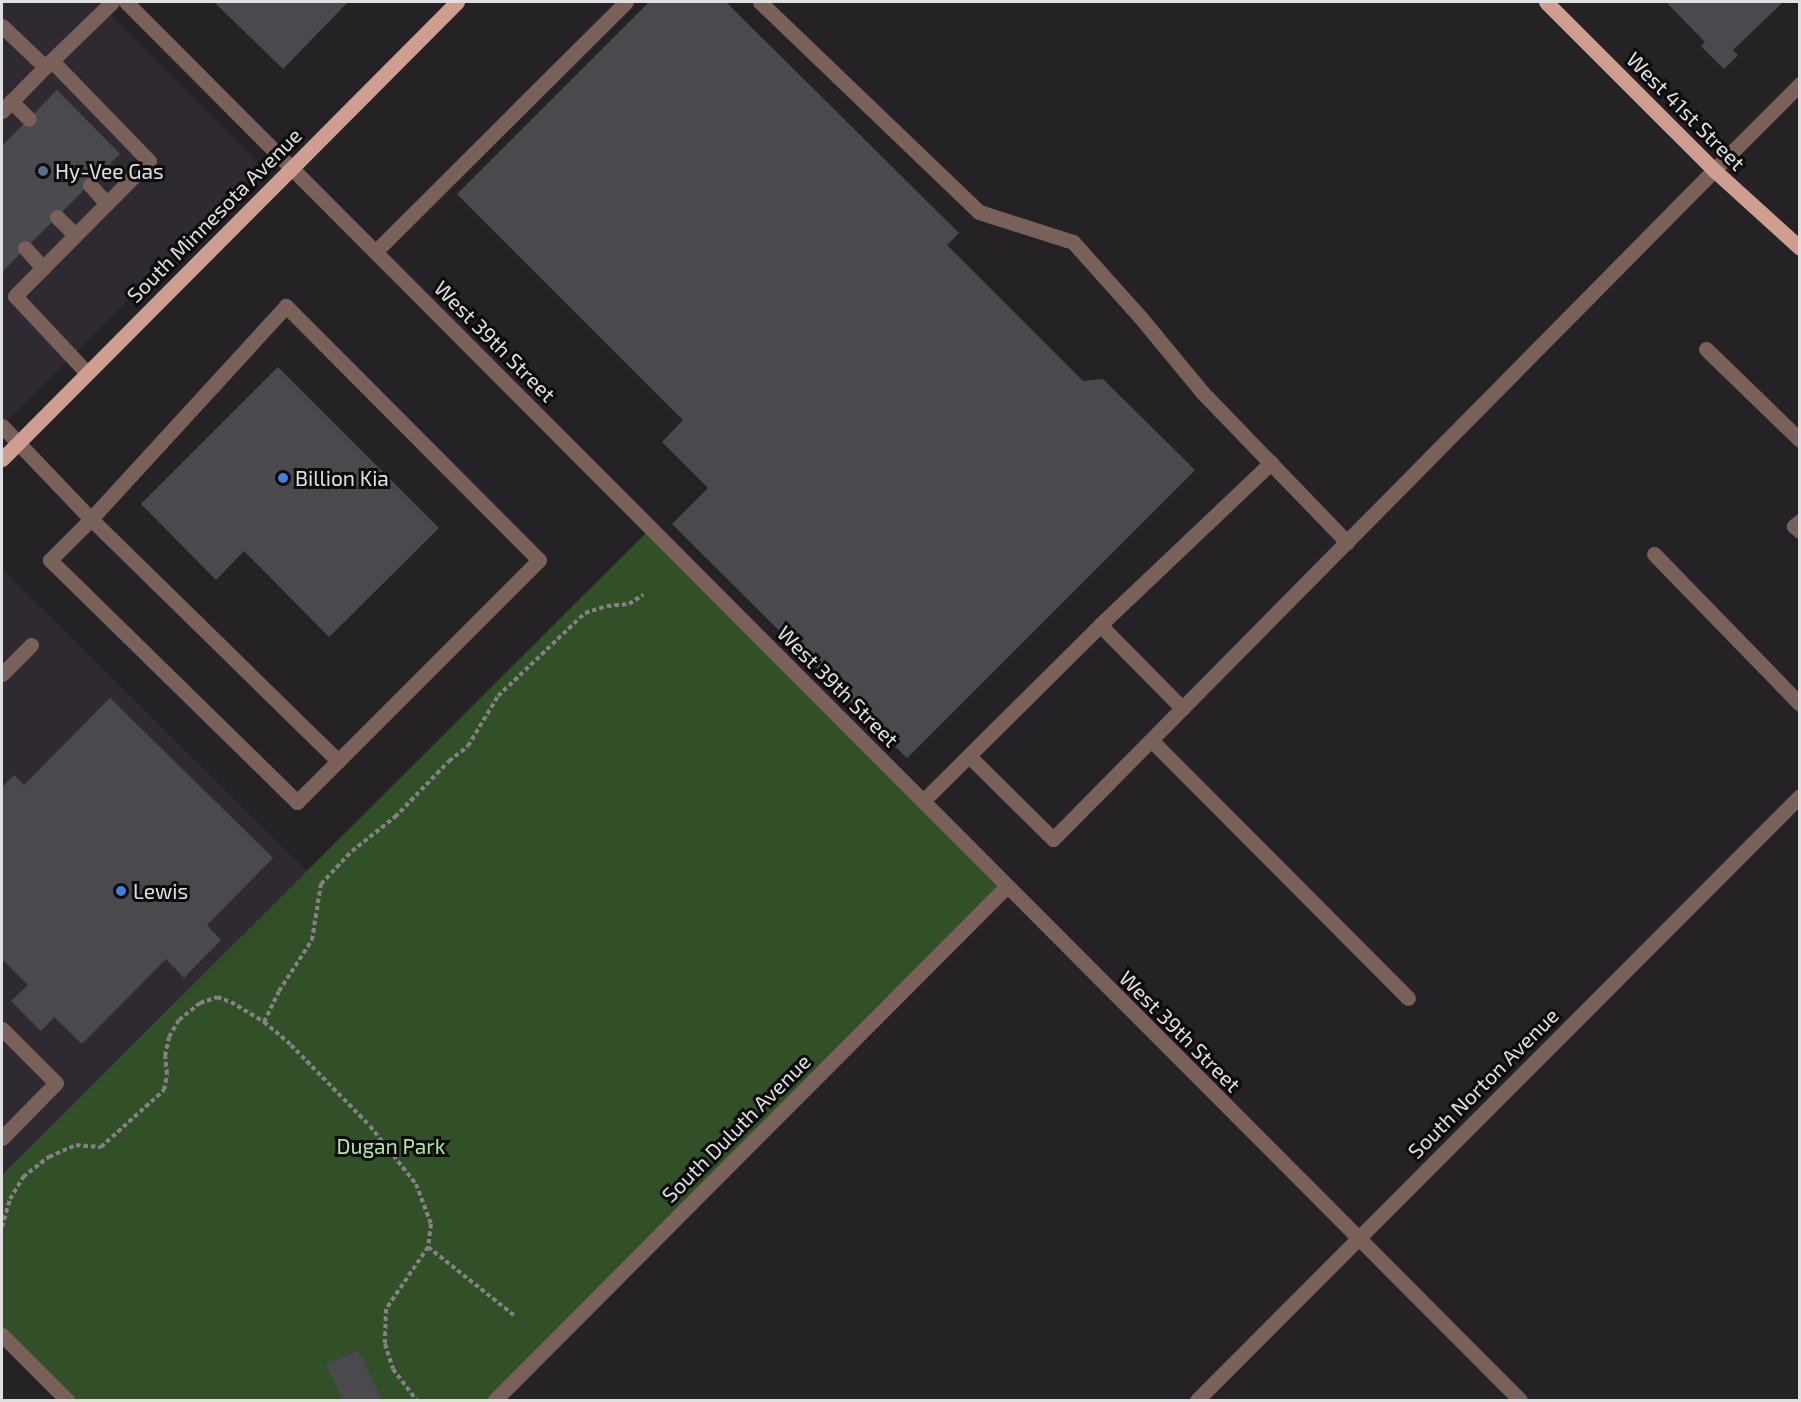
<!DOCTYPE html>
<html>
<head>
<meta charset="utf-8">
<style>
  body { margin:0 }
  #map { position:relative; width:1801px; height:1402px; overflow:hidden; background:#242225; font-family:"Exo 2",sans-serif }
  div>[style] { position:absolute }
  .built>* { inset:0; background:#2f2a32 }
  .green>* { inset:0; background:#325028 }
  .building>* { inset:0; background:#4a4a4e }
  .path>* { height:4px; margin-top:-2px; transform-origin:0; background:repeating-linear-gradient(90deg,#848285 0 4.5px,transparent 0 7.5px) }
  .service>* { height:15px; margin:-7.5px; padding:0 7.5px; transform-origin:7.5px; border-radius:7.5px; background:#79615a }
  .minor>* { height:15px; margin:-7.5px; padding:0 7.5px; transform-origin:7.5px; border-radius:7.5px; background:#79615a }
  .tertiary>* { height:15px; margin:-7.5px; padding:0 7.5px; transform-origin:7.5px; border-radius:7.5px; background:#79615a }
  .primary>* { height:15px; margin:-7.5px; padding:0 7.5px; transform-origin:7.5px; border-radius:7.5px; background:#d09e90 }
  .dots>* { width:16px; height:16px; translate:-50% -50%; box-sizing:border-box; border:3px solid #0d0c0d; border-radius:50% }
  span { translate:-50% -50%; white-space:nowrap; text-align:center; line-height:1.15; -webkit-text-stroke:6px #0d0c0d; paint-order:stroke }
  .street-label { font-size:21px; color:#e0dfe1 }
  .poi-label { font-size:21px; color:#e0dfe1 }
  .left { translate:0 -50%; text-align:left }
  .park-label { font-size:21px; color:#b3e6a3 }
  .frame { position:absolute; inset:0; border:3px solid #e0dfe1; pointer-events:none }
</style>
</head>
<body>
<div id="map">
  <div class="built">
    <i style="clip-path:polygon(2px 2px,97px 2px,262px 167px,2px 426px)"></i>
    <i style="clip-path:polygon(2px 569px,307px 871px,2px 1175px)"></i>
  </div>
  <div class="green">
    <i style="clip-path:polygon(651px 528px,1007px 886px,495px 1400px,67px 1400px,2px 1335px,2px 1175px)"></i>
  </div>
  <div class="building">
    <i style="clip-path:polygon(214px 2px,348px 2px,283px 69px)"></i>
    <i style="clip-path:polygon(649px 2px,726px 2px,959px 233px,947px 245px,1083px 381px,1103px 379px,1195px 470px,907px 758px,672px 524px,708px 488px,662px 442px,683px 420px,457px 194px)"></i>
    <i style="clip-path:polygon(1666px 2px,1783px 2px,1733px 50px,1738px 55px,1724px 69px,1701px 46px,1705px 42px)"></i>
    <i style="clip-path:polygon(57px 90px,120px 154px,2px 272px,2px 146px)"></i>
    <i style="clip-path:polygon(278px 367px,439px 528px,329px 637px,244px 551px,216px 580px,141px 504px)"></i>
    <i style="clip-path:polygon(110px 698px,273px 858px,207px 925px,221px 940px,184px 978px,166px 959px,82px 1044px,54px 1017px,41px 1031px,11px 1001px,28px 985px,2px 959px,2px 787px,14px 775px,24px 785px)"></i>
    <i style="clip-path:polygon(358px 1350px,382px 1400px,343px 1400px,326px 1365px)"></i>
  </div>
  <div class="path">
    <i style="left:264px;top:1022px;width:34px;rotate:-64deg"></i>
    <i style="left:279px;top:991px;width:61px;rotate:-57.1deg"></i>
    <i style="left:312px;top:940px;width:57px;rotate:-80.9deg"></i>
    <i style="left:321px;top:884px;width:45px;rotate:-46.8deg"></i>
    <i style="left:352px;top:851px;width:55px;rotate:-38.3deg"></i>
    <i style="left:395px;top:817px;width:78px;rotate:-46deg"></i>
    <i style="left:449px;top:761px;width:24px;rotate:-38deg"></i>
    <i style="left:468px;top:746px;width:58px;rotate:-59deg"></i>
    <i style="left:498px;top:696px;width:120px;rotate:-43.7deg"></i>
    <i style="left:585px;top:613px;width:23px;rotate:-18deg"></i>
    <i style="left:607px;top:606px;width:22px;rotate:-5deg"></i>
    <i style="left:629px;top:604px;width:17px;rotate:-33deg"></i>
    <i style="left:2px;top:1227px;width:29px;rotate:-74deg"></i>
    <i style="left:10px;top:1199px;width:26px;rotate:-59deg"></i>
    <i style="left:23px;top:1177px;width:33px;rotate:-38deg"></i>
    <i style="left:49px;top:1157px;width:30px;rotate:-24deg"></i>
    <i style="left:76px;top:1145px;width:25px;rotate:5deg"></i>
    <i style="left:101px;top:1147px;width:85px;rotate:-42.1deg"></i>
    <i style="left:164px;top:1090px;width:16px;rotate:-79deg"></i>
    <i style="left:167px;top:1074px;width:18px;rotate:-96deg"></i>
    <i style="left:165px;top:1056px;width:19px;rotate:-78deg"></i>
    <i style="left:169px;top:1037px;width:20px;rotate:-60deg"></i>
    <i style="left:179px;top:1020px;width:27px;rotate:-39deg"></i>
    <i style="left:200px;top:1003px;width:18px;rotate:-19deg"></i>
    <i style="left:217px;top:997px;width:15px;rotate:20deg"></i>
    <i style="left:231px;top:1002px;width:39px;rotate:31deg"></i>
    <i style="left:264px;top:1022px;width:35px;rotate:40deg"></i>
    <i style="left:291px;top:1045px;width:113px;rotate:45.7deg"></i>
    <i style="left:370px;top:1126px;width:74px;rotate:51.6deg"></i>
    <i style="left:416px;top:1184px;width:43px;rotate:69.4deg"></i>
    <i style="left:431px;top:1224px;width:23px;rotate:97deg"></i>
    <i style="left:428px;top:1247px;width:75px;rotate:124.1deg"></i>
    <i style="left:386px;top:1309px;width:35px;rotate:92deg"></i>
    <i style="left:385px;top:1344px;width:26px;rotate:72deg"></i>
    <i style="left:393px;top:1369px;width:39px;rotate:53deg"></i>
    <i style="left:428px;top:1247px;width:111px;rotate:38.4deg"></i>
  </div>
  <div class="service">
    <i style="left:760px;top:2px;width:303px;rotate:43.8deg"></i>
    <i style="left:979px;top:212px;width:99px;rotate:17.7deg"></i>
    <i style="left:1073px;top:242px;width:102px;rotate:48.2deg"></i>
    <i style="left:1141px;top:318px;width:96px;rotate:50.5deg"></i>
    <i style="left:1202px;top:392px;width:209px;rotate:46deg"></i>
    <i style="left:2px;top:26px;width:59px;rotate:43.6deg"></i>
    <i style="left:45px;top:67px;width:93px;rotate:-44.1deg"></i>
    <i style="left:52px;top:61px;width:139px;rotate:45.9deg"></i>
    <i style="left:149px;top:161px;width:190px;rotate:134.8deg"></i>
    <i style="left:15px;top:296px;width:105px;rotate:46.9deg"></i>
    <i style="left:11px;top:101px;width:25px;rotate:45deg"></i>
    <i style="left:2px;top:111px;width:62px;rotate:-45.7deg"></i>
    <i style="left:90px;top:185px;width:25px;rotate:48deg"></i>
    <i style="left:57px;top:217px;width:25px;rotate:45deg"></i>
    <i style="left:25px;top:248px;width:27px;rotate:48deg"></i>
    <i style="left:376px;top:251px;width:353px;rotate:-44.9deg"></i>
    <i style="left:1706px;top:349px;width:131px;rotate:44.1deg"></i>
    <i style="left:2px;top:426px;width:129px;rotate:46.3deg"></i>
    <i style="left:91px;top:519px;width:58px;rotate:135deg"></i>
    <i style="left:50px;top:560px;width:346px;rotate:44.4deg"></i>
    <i style="left:297px;top:802px;width:342px;rotate:-45deg"></i>
    <i style="left:539px;top:560px;width:359px;rotate:-134.9deg"></i>
    <i style="left:286px;top:306px;width:289px;rotate:132.5deg"></i>
    <i style="left:91px;top:519px;width:346px;rotate:44.4deg"></i>
    <i style="left:1800px;top:521px;width:8px;rotate:140deg"></i>
    <i style="left:1794px;top:526px;width:8px;rotate:40deg"></i>
    <i style="left:1654px;top:554px;width:209px;rotate:45.8deg"></i>
    <i style="left:1100px;top:625px;width:117px;rotate:45.3deg"></i>
    <i style="left:2px;top:674px;width:41px;rotate:-45deg"></i>
    <i style="left:1151px;top:740px;width:364px;rotate:45.1deg"></i>
    <i style="left:969px;top:756px;width:118px;rotate:44.7deg"></i>
    <i style="left:1053px;top:839px;width:940px;rotate:-45.34deg"></i>
    <i style="left:923px;top:801px;width:250px;rotate:-44.8deg"></i>
    <i style="left:1100px;top:625px;width:236px;rotate:-43.5deg"></i>
    <i style="left:2px;top:1029px;width:76px;rotate:45deg"></i>
    <i style="left:56px;top:1083px;width:77px;rotate:134.5deg"></i>
  </div>
  <div class="minor">
    <i style="left:126px;top:2px;width:1974px;rotate:45.08deg"></i>
    <i style="left:495px;top:1400px;width:725px;rotate:-45.11deg"></i>
  </div>
  <div class="tertiary">
    <i style="left:1714px;top:170px;width:122px;rotate:-45deg"></i>
    <i style="left:2px;top:1335px;width:92px;rotate:45deg"></i>
    <i style="left:1197px;top:1400px;width:853px;rotate:-45.05deg"></i>
  </div>
  <div class="primary">
    <i style="left:1546px;top:2px;width:238px;rotate:45deg"></i>
    <i style="left:1714px;top:170px;width:116px;rotate:42.2deg"></i>
    <i style="left:2px;top:459px;width:645px;rotate:-45.13deg"></i>
  </div>
  <div class="dots">
    <i style="left:43px;top:171px;background:#5c6f8a"></i>
    <i style="left:283px;top:478px;background:#3f7fe0"></i>
    <i style="left:121px;top:891px;background:#3f7fe0"></i>
  </div>
  <div class="street-label">
    <span style="left:1686px;top:111px;rotate:45deg">West 41st Street</span>
    <span style="left:214px;top:215px;rotate:-45deg">South Minnesota Avenue</span>
    <span style="left:495px;top:341px;rotate:45deg">West 39th Street</span>
    <span style="left:838px;top:686px;rotate:45deg">West 39th Street</span>
    <span style="left:1180px;top:1031px;rotate:45deg">West 39th Street</span>
    <span style="left:1483px;top:1083px;rotate:-45deg">South Norton Avenue</span>
    <span style="left:736px;top:1128px;rotate:-45deg">South Duluth Avenue</span>
  </div>
  <div class="poi-label">
    <span class="left" style="left:55px;top:171px">Hy-Vee Gas</span>
    <span class="left" style="left:295px;top:478px">Billion Kia</span>
    <span class="left" style="left:133px;top:891px">Lewis</span>
  </div>
  <div class="park-label">
    <span style="left:391px;top:1146px">Dugan Park</span>
  </div>
  <div class="frame"></div>
</div>
</body>
</html>
